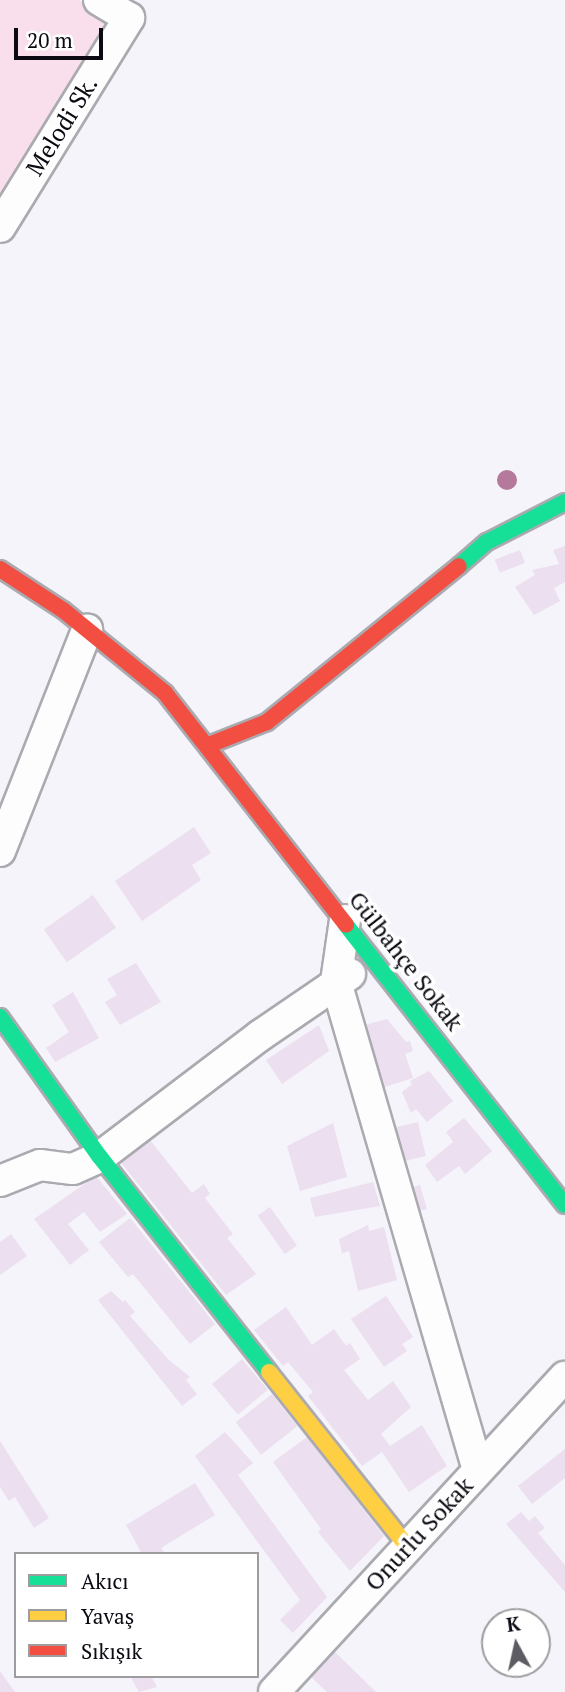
<!DOCTYPE html>
<html>
<head>
<meta charset="utf-8">
<style>
  body { margin:0 }
  #map { position:relative; width:565px; height:1692px; overflow:hidden; background:#f5f4fa; font-family:"PT Serif",serif }
  div>[style] { position:absolute }
  .green>* { inset:0; background:#f9dfeb }
  .building>* { inset:0; background:#ebdff0; transform-origin:0 0 }
  .roads { filter:drop-shadow(2px 0 #aaaab0) drop-shadow(-2px 0 #aaaab0) drop-shadow(0 2px #aaaab0) drop-shadow(0 -2px #aaaab0) }
  .street>* { height:30px; margin:-15px; padding:0 15px; transform-origin:15px; border-radius:15px; background:#fefdfe }
  .fast>* { height:16px; margin:-8px; padding:0 8px; transform-origin:8px; border-radius:8px; background:#16e098 }
  .slow>* { height:16px; margin:-8px; padding:0 8px; transform-origin:8px; border-radius:8px; background:#ffcf43 }
  .jam>* { height:16px; margin:-8px; padding:0 8px; transform-origin:8px; border-radius:8px; background:#f24e42 }
  .trees>* { width:20px; height:20px; margin:-10px; border-radius:50%; background:#b4799b }
  span { translate:-50% -50%; white-space:nowrap; text-align:center; line-height:1.15; -webkit-text-stroke:7px #fff; paint-order:stroke }
  .street-label { font-size:24px; color:#0b0a12 }
  .legend { position:absolute; left:14px; top:1552px; width:245px; height:126px; box-sizing:border-box; background:#fff; border:2px solid #9d9da0; margin:0; padding:9px 12px; list-style:none; font-size:21px; color:#0b0a12 }
  .legend li { display:flex; align-items:center; gap:14px; height:35px }
  .legend b { width:35px; border:2px solid #9d9da0 }
  .north { position:absolute; left:481px; top:1608px; width:70px; height:70px; box-sizing:border-box; background:#fff; border:2px solid #9d9da0; border-radius:50%; rotate:352deg; font-size:19px; font-weight:700; line-height:28px; text-align:center; color:#0b0a12 }
  .north::after { content:''; display:block; margin:auto; width:24px; height:32px; background:#5d5c63; clip-path:polygon(50% 0,100% 100%,50% 72%,0 100%) }
  .scale { position:absolute; left:14px; top:28px; width:89px; height:32px; box-sizing:border-box; border:4px solid #0b0a12; border-top:0; padding-left:9px; font-size:21px; line-height:24px; white-space:nowrap; color:#0b0a12; -webkit-text-stroke:5px #fff; paint-order:stroke }
</style>
</head>
<body>
<div id="map">
  <div class="green">
    <i style="clip-path:polygon(0 0,79px 0,117px 23px,0 210px)"></i>
  </div>
  <div class="building">
    <i style="clip-path:polygon(565px 546px,565px 582px,554px 588px,560px 601px,534px 615px,515px 587px,535px 575px,532px 570px,559px 564px,553px 550px)"></i>
    <i style="left:520px;top:550px;width:14px;height:27px;rotate:69deg"></i>
    <i style="clip-path:polygon(194px 827px,211px 853px,192px 865px,201px 880px,142px 921px,115px 881px)"></i>
    <i style="left:93px;top:895px;width:40px;height:60px;rotate:55deg"></i>
    <i style="clip-path:polygon(136px 963px,161px 1002px,120px 1025px,105px 1002px,117px 995px,107px 979px)"></i>
    <i style="clip-path:polygon(73px 992px,99px 1038px,55px 1062px,46px 1048px,69px 1032px,52px 1005px)"></i>
    <i style="clip-path:polygon(387px 1019px,406px 1042px,410px 1041px,413px 1051px,405px 1054px,413px 1078px,378px 1089px,361px 1026px)"></i>
    <i style="clip-path:polygon(319px 1025px,329px 1051px,282px 1084px,266px 1060px)"></i>
    <i style="clip-path:polygon(429px 1071px,453px 1101px,427px 1122px,416px 1109px,411px 1113px,402px 1092px,412px 1084px,410px 1081px)"></i>
    <i style="clip-path:polygon(464px 1118px,492px 1151px,465px 1174px,459px 1166px,437px 1182px,425px 1165px,453px 1142px,446px 1132px)"></i>
    <i style="left:418px;top:1122px;width:35px;height:30px;rotate:77deg"></i>
    <i style="clip-path:polygon(333px 1123px,347px 1177px,300px 1191px,287px 1146px)"></i>
    <i style="clip-path:polygon(150px 1140px,192px 1193px,204px 1184px,210px 1194px,205px 1198px,233px 1234px,227px 1238px,256px 1274px,226px 1295px,119px 1160px)"></i>
    <i style="clip-path:polygon(96px 1176px,127px 1214px,100px 1232px,84px 1212px,68px 1224px,89px 1250px,70px 1265px,34px 1219px)"></i>
    <i style="clip-path:polygon(373px 1182px,380px 1206px,315px 1217px,310px 1198px)"></i>
    <i style="left:420px;top:1185px;width:25px;height:17px;rotate:74deg"></i>
    <i style="left:270px;top:1207px;width:47px;height:15px;rotate:55deg"></i>
    <i style="clip-path:polygon(130px 1218px,215px 1324px,190px 1344px,133px 1274px,128px 1277px,99px 1242px)"></i>
    <i style="clip-path:polygon(368px 1225px,369px 1231px,384px 1227px,397px 1280px,358px 1291px,349px 1251px,342px 1253px,339px 1239px)"></i>
    <i style="clip-path:polygon(11px 1234px,27px 1256px,0 1275px,0 1242px)"></i>
    <i style="clip-path:polygon(111px 1291px,123px 1302px,125px 1300px,135px 1312px,130px 1316px,168px 1359px,190px 1377px,186px 1380px,197px 1394px,182px 1406px,98px 1300px)"></i>
    <i style="clip-path:polygon(386px 1296px,413px 1337px,402px 1344px,407px 1351px,384px 1367px,351px 1319px)"></i>
    <i style="clip-path:polygon(286px 1307px,312px 1345px,334px 1329px,346px 1346px,350px 1343px,360px 1359px,344px 1370px,368px 1400px,393px 1381px,411px 1407px,381px 1434px,390px 1446px,422px 1425px,447px 1466px,409px 1492px,382px 1452px,362px 1466px,308px 1396px,313px 1392px,288px 1362px,283px 1366px,254px 1330px)"></i>
    <i style="left:242px;top:1359px;width:40px;height:39px;rotate:50deg"></i>
    <i style="left:272px;top:1394px;width:41px;height:46px;rotate:52deg"></i>
    <i style="clip-path:polygon(225px 1432px,253px 1463px,238px 1475px,327px 1597px,293px 1633px,280px 1620px,300px 1600px,195px 1456px)"></i>
    <i style="clip-path:polygon(307px 1437px,384px 1536px,350px 1571px,318px 1532px,321px 1529px,273px 1462px)"></i>
    <i style="clip-path:polygon(0 1441px,49px 1518px,34px 1528px,15px 1497px,9px 1501px,0 1487px)"></i>
    <i style="clip-path:polygon(565px 1449px,565px 1478px,532px 1504px,518px 1486px)"></i>
    <i style="clip-path:polygon(195px 1483px,215px 1515px,161px 1548px,165px 1554px,142px 1554px,126px 1525px)"></i>
    <i style="clip-path:polygon(521px 1512px,529px 1521px,535px 1516px,545px 1528px,538px 1533px,565px 1565px,565px 1592px,506px 1524px)"></i>
    <i style="clip-path:polygon(335px 1652px,376px 1692px,327px 1692px,311px 1677px)"></i>
    <i style="clip-path:polygon(0 1671px,15px 1692px,0 1692px)"></i>
    <i style="clip-path:polygon(130px 1676px,151px 1676px,157px 1687px,139px 1692px)"></i>
  </div>
  <div class="roads">
    <div class="street">
      <i style="left:0;top:227px;width:246px;rotate:-58.3deg"></i>
      <i style="left:129px;top:18px;width:35px;rotate:-149deg"></i>
      <i style="left:0;top:851px;width:238px;rotate:-68.5deg"></i>
      <i style="left:345px;top:920px;width:63px;rotate:98.3deg"></i>
      <i style="left:336px;top:982px;width:508px;rotate:73.78deg"></i>
      <i style="left:0;top:1181px;width:43px;rotate:-21.8deg"></i>
      <i style="left:40px;top:1165px;width:33px;rotate:7deg"></i>
      <i style="left:73px;top:1169px;width:30px;rotate:-24deg"></i>
      <i style="left:100px;top:1157px;width:202px;rotate:-37.2deg"></i>
      <i style="left:261px;top:1035px;width:108px;rotate:-34.4deg"></i>
      <i style="left:274px;top:1692px;width:429px;rotate:-47.3deg"></i>
    </div>
    <div class="fast">
      <i style="left:459px;top:566px;width:37px;rotate:-41deg"></i>
      <i style="left:487px;top:542px;width:88px;rotate:-27.1deg"></i>
      <i style="left:346px;top:925px;width:355px;rotate:52deg"></i>
      <i style="left:0;top:1017px;width:172px;rotate:54.5deg"></i>
      <i style="left:100px;top:1157px;width:273px;rotate:51.8deg"></i>
    </div>
    <div class="slow">
      <i style="left:269px;top:1372px;width:222px;rotate:51.6deg"></i>
    </div>
    <div class="jam">
      <i style="left:0;top:569px;width:75px;rotate:33.1deg"></i>
      <i style="left:63px;top:610px;width:132px;rotate:39.1deg"></i>
      <i style="left:165px;top:693px;width:294px;rotate:52deg"></i>
      <i style="left:209px;top:745px;width:62px;rotate:-21.6deg"></i>
      <i style="left:267px;top:722px;width:247px;rotate:-39.1deg"></i>
    </div>
  </div>
  <div class="trees">
    <i style="left:507px;top:480px"></i>
  </div>
  <div class="street-label">
    <span style="left:62px;top:126px;rotate:-58deg">Melodi Sk.</span>
    <span style="left:406px;top:961px;rotate:52deg">Gülbahçe Sokak</span>
    <span style="left:419px;top:1534px;rotate:-47deg">Onurlu Sokak</span>
  </div>
  <ul class="legend">
  <li><b style="height:9px;background:#16e098"></b>Akıcı</li>
  <li><b style="height:9px;background:#ffcf43"></b>Yavaş</li>
  <li><b style="height:9px;background:#f24e42"></b>Sıkışık</li>
  </ul>
  <div class="north">K</div>
  <div class="scale">20 m</div>
</div>
</body>
</html>
